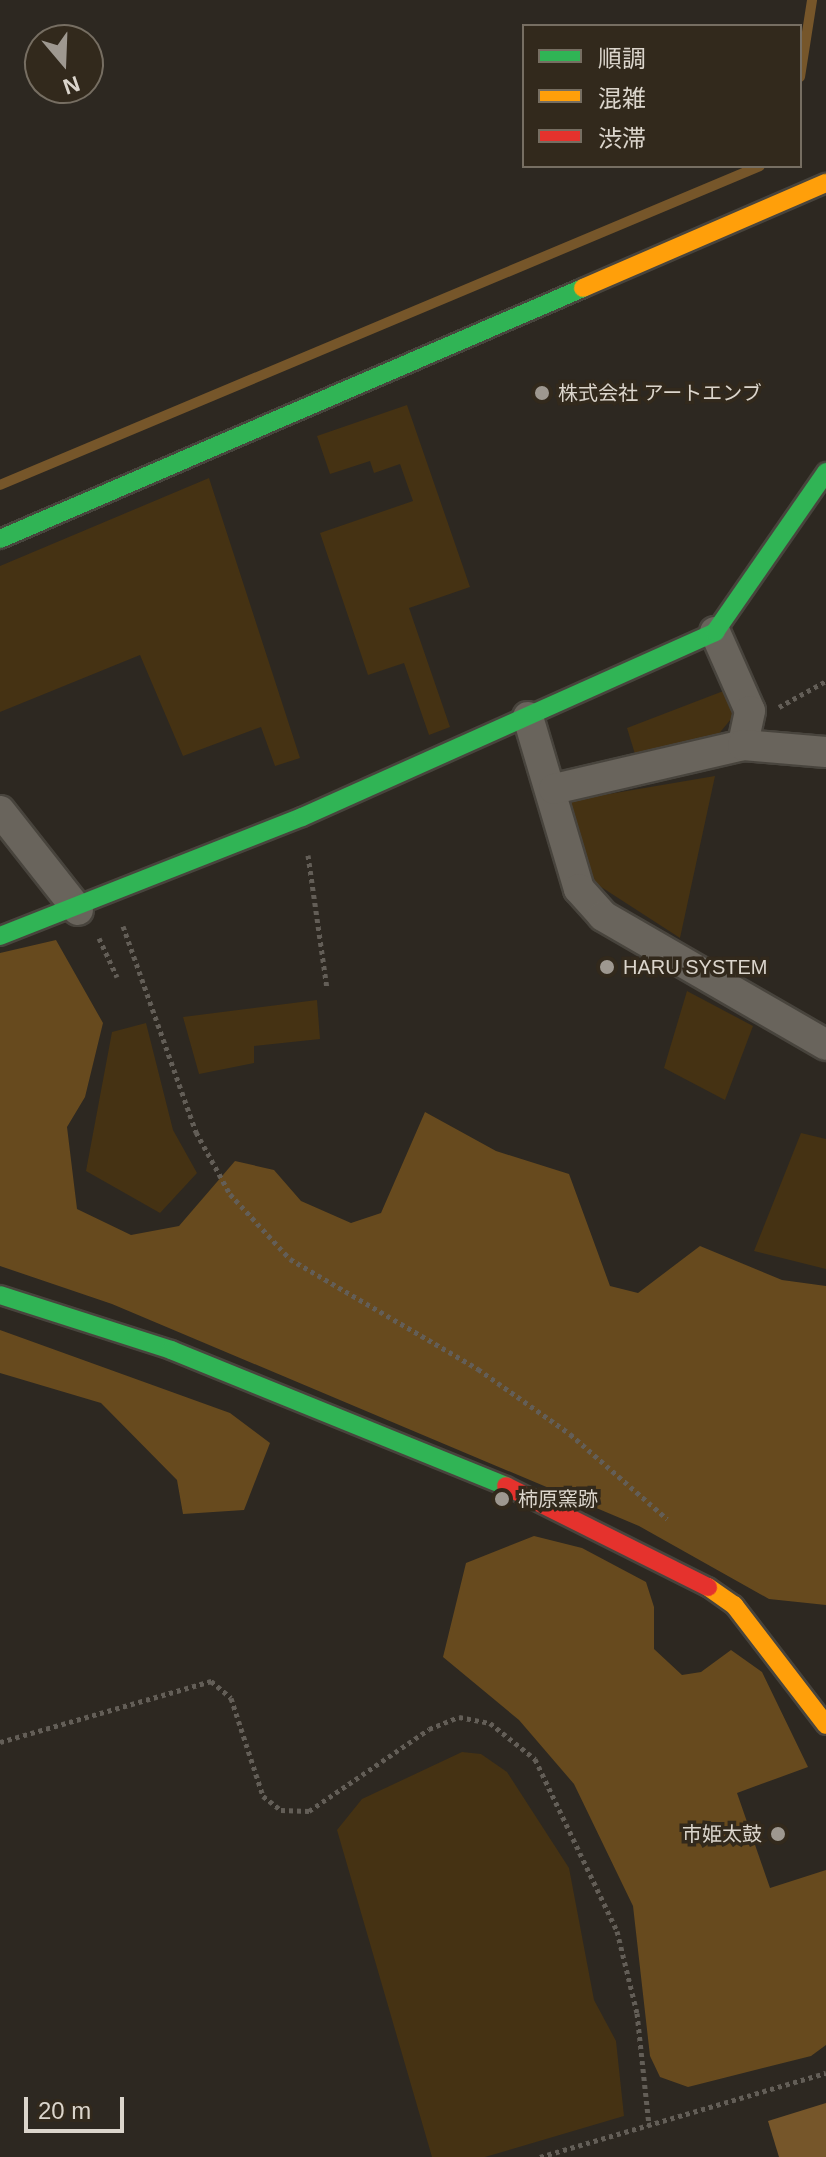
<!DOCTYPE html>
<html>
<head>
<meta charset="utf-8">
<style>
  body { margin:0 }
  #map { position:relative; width:826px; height:2157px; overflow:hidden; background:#2d2821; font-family:Helvetica,"Noto Sans JP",sans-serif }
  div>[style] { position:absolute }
  .green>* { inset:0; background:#453213 }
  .forest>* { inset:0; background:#674a1e }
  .water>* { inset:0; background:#76562a }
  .stream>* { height:10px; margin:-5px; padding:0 5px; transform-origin:5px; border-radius:5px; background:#76562a }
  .path>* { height:5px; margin-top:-2.5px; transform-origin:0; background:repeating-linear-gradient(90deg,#635e57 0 4px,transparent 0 8px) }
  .roads { filter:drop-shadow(2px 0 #48443d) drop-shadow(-2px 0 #48443d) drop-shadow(0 2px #48443d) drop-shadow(0 -2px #48443d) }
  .street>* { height:30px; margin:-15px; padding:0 15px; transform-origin:15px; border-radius:15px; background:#69645c }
  .fast>* { height:18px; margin:-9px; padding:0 9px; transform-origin:9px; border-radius:9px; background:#30b455 }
  .slow>* { height:18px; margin:-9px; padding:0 9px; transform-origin:9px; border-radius:9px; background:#ff9f0a }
  .jam>* { height:18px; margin:-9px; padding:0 9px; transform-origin:9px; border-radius:9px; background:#e5322d }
  .dots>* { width:22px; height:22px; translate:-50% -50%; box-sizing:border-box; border:4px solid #32291c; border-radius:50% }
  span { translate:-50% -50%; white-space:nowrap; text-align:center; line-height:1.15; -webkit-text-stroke:7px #32291c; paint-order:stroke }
  .poi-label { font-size:20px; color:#dbd5cc }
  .left { translate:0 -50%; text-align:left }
  .right { translate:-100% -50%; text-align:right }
  .legend { position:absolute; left:522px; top:24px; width:280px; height:144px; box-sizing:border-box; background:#32291c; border:2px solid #766e62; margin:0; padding:10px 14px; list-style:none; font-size:24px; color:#dbd5cc }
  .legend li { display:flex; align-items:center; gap:16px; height:40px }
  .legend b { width:40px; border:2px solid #766e62 }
  .north { position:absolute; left:24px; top:24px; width:80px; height:80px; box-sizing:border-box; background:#32291c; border:2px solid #766e62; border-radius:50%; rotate:161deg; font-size:22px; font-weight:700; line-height:32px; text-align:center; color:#dbd5cc }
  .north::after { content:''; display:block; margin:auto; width:28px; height:36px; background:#9e9890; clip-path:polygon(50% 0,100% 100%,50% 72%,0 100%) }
  .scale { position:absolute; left:24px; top:2097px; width:100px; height:36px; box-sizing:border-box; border:4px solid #dbd5cc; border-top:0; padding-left:10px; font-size:24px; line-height:28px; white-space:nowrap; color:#dbd5cc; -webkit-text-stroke:6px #32291c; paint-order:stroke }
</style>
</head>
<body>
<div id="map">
  <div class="green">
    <i style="clip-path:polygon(407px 405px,470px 587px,409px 608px,450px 727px,429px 735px,404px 663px,368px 675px,320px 533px,413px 501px,400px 464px,374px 473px,370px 461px,330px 474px,317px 436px)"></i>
    <i style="clip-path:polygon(209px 478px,300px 758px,275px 766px,261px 727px,183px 756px,140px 655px,0 712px,0 566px)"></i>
    <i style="clip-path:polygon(726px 690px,736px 713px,717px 736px,635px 754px,627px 728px)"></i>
    <i style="clip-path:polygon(715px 776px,680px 938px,595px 883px,568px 801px)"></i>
    <i style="clip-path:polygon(687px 991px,753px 1026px,725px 1100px,664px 1068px)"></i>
    <i style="clip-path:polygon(317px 1000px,320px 1039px,254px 1046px,254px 1063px,199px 1074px,183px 1017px)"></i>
    <i style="clip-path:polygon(146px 1023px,173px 1130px,197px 1173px,160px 1213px,86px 1171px,112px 1032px)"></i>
    <i style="clip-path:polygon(801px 1133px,826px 1139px,826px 1269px,754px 1251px)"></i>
    <i style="clip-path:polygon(462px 1752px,481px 1754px,507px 1772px,569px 1868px,594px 2000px,616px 2041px,624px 2116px,485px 2157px,432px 2157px,337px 1830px,362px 1799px)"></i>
  </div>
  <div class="forest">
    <i style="clip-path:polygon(56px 940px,103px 1023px,85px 1097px,67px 1127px,77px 1209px,131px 1235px,179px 1226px,235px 1161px,274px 1170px,301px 1201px,351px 1223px,381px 1213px,425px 1112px,496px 1151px,569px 1174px,610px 1286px,638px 1293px,700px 1246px,782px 1280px,826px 1286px,826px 1605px,769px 1599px,639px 1526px,112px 1304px,0 1266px,0 953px)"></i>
    <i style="clip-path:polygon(0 1330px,230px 1413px,270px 1443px,244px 1510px,183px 1514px,177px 1480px,101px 1403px,0 1373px)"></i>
    <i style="clip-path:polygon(534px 1536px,582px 1548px,646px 1582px,654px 1607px,654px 1649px,682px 1675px,701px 1672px,731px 1650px,762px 1672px,808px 1767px,737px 1793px,770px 1888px,826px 1870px,826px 2045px,811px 2056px,688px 2087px,660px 2077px,650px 2056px,633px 1906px,574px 1784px,519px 1720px,443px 1657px,466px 1563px)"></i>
  </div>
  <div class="water">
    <i style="clip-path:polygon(826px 2103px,826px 2157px,779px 2157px,768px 2121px)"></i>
  </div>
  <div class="stream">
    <i style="left:800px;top:77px;width:78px;rotate:-81.1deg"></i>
    <i style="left:0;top:485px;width:824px;rotate:-22.77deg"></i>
  </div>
  <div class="path">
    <i style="left:779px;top:707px;width:54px;rotate:-29deg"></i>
    <i style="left:308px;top:855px;width:135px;rotate:81.9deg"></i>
    <i style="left:123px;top:926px;width:219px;rotate:70.5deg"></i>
    <i style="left:196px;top:1132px;width:71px;rotate:61.3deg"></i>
    <i style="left:230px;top:1194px;width:88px;rotate:47.3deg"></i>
    <i style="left:290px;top:1259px;width:218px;rotate:30.3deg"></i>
    <i style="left:478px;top:1369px;width:113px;rotate:35.2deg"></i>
    <i style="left:570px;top:1434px;width:129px;rotate:41.2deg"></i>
    <i style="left:99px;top:938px;width:43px;rotate:65.2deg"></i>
    <i style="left:0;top:1742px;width:220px;rotate:-16.1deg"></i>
    <i style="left:211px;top:1681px;width:26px;rotate:40deg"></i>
    <i style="left:231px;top:1698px;width:103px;rotate:71.9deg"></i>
    <i style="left:263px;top:1796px;width:23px;rotate:38deg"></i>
    <i style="left:281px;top:1810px;width:28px;rotate:2deg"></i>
    <i style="left:309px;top:1811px;width:145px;rotate:-34.3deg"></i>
    <i style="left:429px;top:1729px;width:32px;rotate:-22deg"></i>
    <i style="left:459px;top:1717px;width:32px;rotate:11deg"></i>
    <i style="left:490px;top:1723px;width:58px;rotate:38.7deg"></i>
    <i style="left:535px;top:1759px;width:191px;rotate:64.5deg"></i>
    <i style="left:617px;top:1931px;width:84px;rotate:76.3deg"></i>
    <i style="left:637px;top:2013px;width:114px;rotate:83.9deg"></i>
    <i style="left:540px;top:2157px;width:298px;rotate:-16.4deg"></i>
  </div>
  <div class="roads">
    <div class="street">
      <i style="left:715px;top:632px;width:86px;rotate:66.1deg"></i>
      <i style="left:750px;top:711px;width:35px;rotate:102deg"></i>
      <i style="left:528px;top:717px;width:179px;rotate:73.5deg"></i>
      <i style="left:579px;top:889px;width:36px;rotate:48deg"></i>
      <i style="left:603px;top:916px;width:258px;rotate:30deg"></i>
      <i style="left:554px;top:789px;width:194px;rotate:-13.1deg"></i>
      <i style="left:743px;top:745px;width:83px;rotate:4.8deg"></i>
      <i style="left:0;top:811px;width:126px;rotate:51.8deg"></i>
    </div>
    <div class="fast">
      <i style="left:0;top:539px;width:635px;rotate:-23.29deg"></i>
      <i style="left:0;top:936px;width:325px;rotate:-21.5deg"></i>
      <i style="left:302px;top:817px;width:453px;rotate:-24.1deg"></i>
      <i style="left:715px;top:632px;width:195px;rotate:-55.2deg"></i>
      <i style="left:0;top:1295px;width:180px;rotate:17.8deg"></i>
      <i style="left:171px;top:1350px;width:362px;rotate:22.1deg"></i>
    </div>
    <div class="slow">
      <i style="left:583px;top:288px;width:265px;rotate:-23.4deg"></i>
      <i style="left:708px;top:1587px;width:32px;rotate:35deg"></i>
      <i style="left:734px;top:1605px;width:151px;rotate:52.5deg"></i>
    </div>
    <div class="jam">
      <i style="left:506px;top:1486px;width:226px;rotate:26.6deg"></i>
    </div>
  </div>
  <div class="dots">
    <i style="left:542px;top:393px;background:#9e9890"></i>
    <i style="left:607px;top:967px;background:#9e9890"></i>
    <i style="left:502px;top:1499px;background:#9e9890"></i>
    <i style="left:778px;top:1834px;background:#9e9890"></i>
  </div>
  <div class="poi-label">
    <span class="left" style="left:558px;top:393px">株式会社 アートエンブ</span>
    <span class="left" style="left:623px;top:967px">HARU SYSTEM</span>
    <span class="left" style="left:518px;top:1499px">柿原窯跡</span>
    <span class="right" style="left:762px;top:1834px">市姫太鼓</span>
  </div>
  <ul class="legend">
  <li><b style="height:10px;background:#30b455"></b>順調</li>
  <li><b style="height:10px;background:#ff9f0a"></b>混雑</li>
  <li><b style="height:10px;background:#e5322d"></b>渋滞</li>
  </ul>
  <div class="north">N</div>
  <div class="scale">20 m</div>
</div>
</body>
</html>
